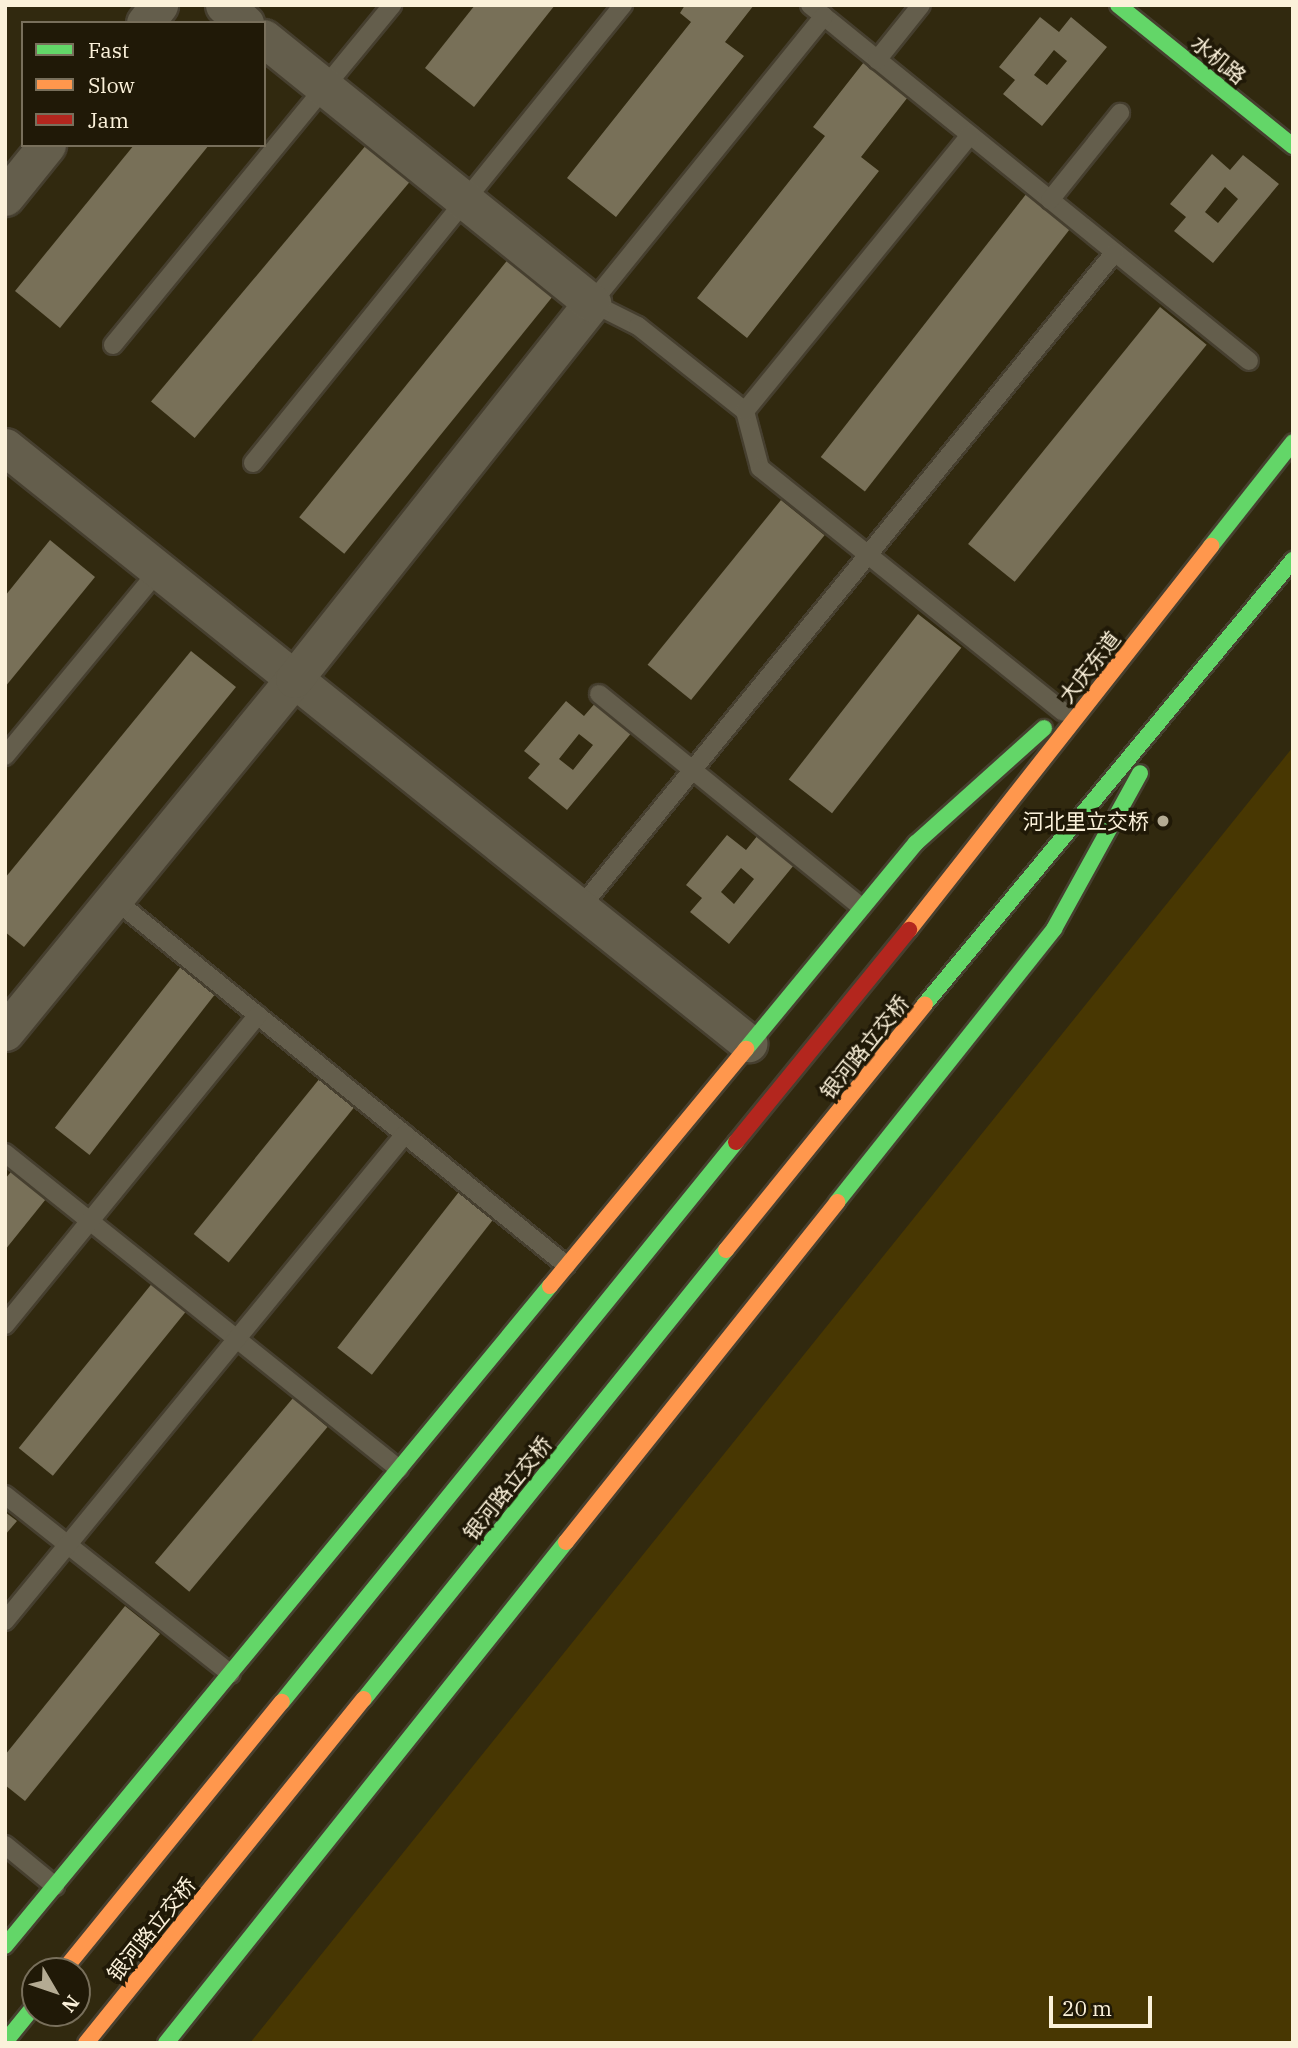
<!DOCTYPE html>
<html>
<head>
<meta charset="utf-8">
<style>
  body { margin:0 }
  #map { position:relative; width:1298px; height:2048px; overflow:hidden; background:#31290f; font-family:"IBM Plex Serif","Noto Sans SC",serif }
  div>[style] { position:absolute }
  .built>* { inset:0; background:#483702 }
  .building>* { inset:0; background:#787058; transform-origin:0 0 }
  .roads { filter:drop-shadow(2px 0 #463f2f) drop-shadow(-2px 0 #463f2f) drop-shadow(0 2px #463f2f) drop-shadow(0 -2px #463f2f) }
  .lane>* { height:18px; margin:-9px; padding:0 9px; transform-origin:9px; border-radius:9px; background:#645e4c }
  .street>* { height:37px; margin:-18.5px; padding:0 18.5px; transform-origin:18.5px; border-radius:18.5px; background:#645e4c }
  .fast>* { height:16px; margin:-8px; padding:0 8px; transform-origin:8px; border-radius:8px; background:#63d668 }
  .slow>* { height:16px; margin:-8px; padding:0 8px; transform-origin:8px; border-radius:8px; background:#ff974d }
  .jam>* { height:16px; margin:-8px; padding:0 8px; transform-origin:8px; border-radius:8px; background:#b3261e }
  .dots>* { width:19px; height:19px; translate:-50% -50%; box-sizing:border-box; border:4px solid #201907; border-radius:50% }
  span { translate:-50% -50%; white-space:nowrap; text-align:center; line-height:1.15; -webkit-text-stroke:7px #201907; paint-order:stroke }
  .street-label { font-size:21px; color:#fbf1da }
  .poi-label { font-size:21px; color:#fbf1da }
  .right { translate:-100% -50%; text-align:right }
  .frame { position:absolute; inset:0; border:7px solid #fbf1da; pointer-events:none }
  .legend { position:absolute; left:21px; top:21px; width:245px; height:126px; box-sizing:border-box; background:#201907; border:2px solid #786f5b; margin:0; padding:9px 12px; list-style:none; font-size:21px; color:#fbf1da }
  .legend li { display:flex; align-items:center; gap:14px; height:35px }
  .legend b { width:35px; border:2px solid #786f5b }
  .north { position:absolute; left:21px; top:1957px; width:70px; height:70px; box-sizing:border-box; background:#201907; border:2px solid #786f5b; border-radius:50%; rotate:129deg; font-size:19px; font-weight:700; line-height:28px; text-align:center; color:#fbf1da }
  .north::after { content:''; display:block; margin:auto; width:24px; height:32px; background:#b4ab93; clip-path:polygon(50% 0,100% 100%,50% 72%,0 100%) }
  .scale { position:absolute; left:1049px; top:1996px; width:103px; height:32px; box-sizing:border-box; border:4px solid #fbf1da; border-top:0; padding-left:9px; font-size:21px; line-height:24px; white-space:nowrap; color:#fbf1da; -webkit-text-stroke:5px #201907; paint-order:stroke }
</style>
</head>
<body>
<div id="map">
  <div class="built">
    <i style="clip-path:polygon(1293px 747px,1293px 2043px,250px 2043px)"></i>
  </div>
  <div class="building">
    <i style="clip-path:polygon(475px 5px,555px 5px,474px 107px,425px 68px)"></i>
    <i style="clip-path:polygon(685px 5px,754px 5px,725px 42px,744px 56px,616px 217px,567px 178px,691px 22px,680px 13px)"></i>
    <i style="clip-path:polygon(evenodd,1040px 17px,1059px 32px,1071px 17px,1107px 47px,1042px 126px,1003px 94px,1015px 80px,999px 67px,1040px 17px,1054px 50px,1067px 61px,1047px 85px,1034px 75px,1054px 50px)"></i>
    <i style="clip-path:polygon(864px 62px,908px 97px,861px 157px,879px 171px,747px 338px,697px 298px,825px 136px,813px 127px)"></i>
    <i style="left:367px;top:144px;width:57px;height:336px;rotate:40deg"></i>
    <i style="clip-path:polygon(134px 145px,209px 145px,60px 328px,15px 291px)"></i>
    <i style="clip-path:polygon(evenodd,1212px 154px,1230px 170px,1243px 155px,1279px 184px,1213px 263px,1174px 231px,1186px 217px,1170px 204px,1212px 154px,1225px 187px,1238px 199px,1218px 223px,1205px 212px,1225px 187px)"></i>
    <i style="left:1027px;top:193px;width:56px;height:335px;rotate:38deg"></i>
    <i style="left:510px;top:257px;width:58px;height:335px;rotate:39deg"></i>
    <i style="left:1160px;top:307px;width:60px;height:305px;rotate:39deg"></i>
    <i style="left:781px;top:500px;width:56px;height:212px;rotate:39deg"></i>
    <i style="clip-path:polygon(50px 540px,95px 577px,5px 687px,5px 596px)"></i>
    <i style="left:918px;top:614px;width:55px;height:210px;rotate:38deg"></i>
    <i style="clip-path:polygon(191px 651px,236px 687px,24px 947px,5px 932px,5px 878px)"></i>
    <i style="clip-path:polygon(evenodd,566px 701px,584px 716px,597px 701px,633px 731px,567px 810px,528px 778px,540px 764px,524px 751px,566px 701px,579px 734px,593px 745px,573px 770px,559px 759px,579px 734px)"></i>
    <i style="clip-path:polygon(evenodd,727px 835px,746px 850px,758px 835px,794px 865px,729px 944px,690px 912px,702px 898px,686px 885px,727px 835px,741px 868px,754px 879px,734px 904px,721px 892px,741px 868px)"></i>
    <i style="left:186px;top:960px;width:44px;height:213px;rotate:38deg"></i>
    <i style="left:329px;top:1067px;width:45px;height:215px;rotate:39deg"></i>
    <i style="clip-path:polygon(15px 1167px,50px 1194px,5px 1250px,5px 1179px)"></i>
    <i style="left:469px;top:1179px;width:44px;height:214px;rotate:38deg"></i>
    <i style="left:154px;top:1281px;width:44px;height:215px;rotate:39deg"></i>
    <i style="left:293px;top:1398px;width:45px;height:215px;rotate:40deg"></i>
    <i style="clip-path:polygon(5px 1512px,17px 1521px,5px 1535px)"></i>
    <i style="clip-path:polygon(125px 1606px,160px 1634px,25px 1801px,5px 1785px,5px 1755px)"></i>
  </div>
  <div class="roads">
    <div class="lane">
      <i style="left:810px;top:5px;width:565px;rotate:39.04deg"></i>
      <i style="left:824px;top:16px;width:369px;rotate:129deg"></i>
      <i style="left:592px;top:303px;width:51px;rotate:26.6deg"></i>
      <i style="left:638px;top:326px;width:137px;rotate:38.5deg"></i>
      <i style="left:745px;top:411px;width:59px;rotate:75.3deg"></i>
      <i style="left:760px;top:468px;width:389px;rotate:38.8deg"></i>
      <i style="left:877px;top:60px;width:70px;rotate:-51.3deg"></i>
      <i style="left:1050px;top:200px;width:112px;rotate:-51.2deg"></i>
      <i style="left:113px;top:345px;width:440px;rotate:-50.6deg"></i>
      <i style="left:745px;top:411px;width:356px;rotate:-50.8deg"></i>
      <i style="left:253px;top:463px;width:589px;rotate:-51.07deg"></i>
      <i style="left:599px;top:694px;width:338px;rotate:39.1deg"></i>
      <i style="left:5px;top:756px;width:241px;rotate:-50.4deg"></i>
      <i style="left:114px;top:899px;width:582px;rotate:39deg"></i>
      <i style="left:580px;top:908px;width:846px;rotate:-50.8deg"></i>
      <i style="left:5px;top:1153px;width:505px;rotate:38.73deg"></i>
      <i style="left:5px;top:1325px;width:400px;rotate:-50.8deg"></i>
      <i style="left:5px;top:1495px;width:288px;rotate:38.4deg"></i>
      <i style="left:5px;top:1621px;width:630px;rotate:-50.6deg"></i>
      <i style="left:5px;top:1845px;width:65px;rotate:39.4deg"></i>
    </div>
    <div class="street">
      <i style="left:224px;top:5px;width:28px;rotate:41deg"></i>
      <i style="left:145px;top:23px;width:23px;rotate:-52deg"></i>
      <i style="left:5px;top:197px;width:67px;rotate:-51.1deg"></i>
      <i style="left:5px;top:447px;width:953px;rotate:38.73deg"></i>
      <i style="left:5px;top:1032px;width:456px;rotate:-50.7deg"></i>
      <i style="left:294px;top:679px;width:480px;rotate:-51.6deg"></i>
      <i style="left:592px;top:303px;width:422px;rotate:-141.1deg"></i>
    </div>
    <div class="fast">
      <i style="left:1118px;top:5px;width:225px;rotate:38.9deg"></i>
      <i style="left:1211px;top:546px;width:132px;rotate:-51.7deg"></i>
      <i style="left:925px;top:1004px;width:577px;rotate:-50.35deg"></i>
      <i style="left:746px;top:1049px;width:267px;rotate:-50.5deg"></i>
      <i style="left:916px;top:843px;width:172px;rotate:-41.9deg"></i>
      <i style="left:837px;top:1202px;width:349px;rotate:-51.5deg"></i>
      <i style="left:1054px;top:929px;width:178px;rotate:-61.1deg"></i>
      <i style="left:364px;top:1699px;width:577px;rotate:-51.12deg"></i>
      <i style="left:282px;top:1702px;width:721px;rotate:-50.97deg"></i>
      <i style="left:5px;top:1946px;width:856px;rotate:-50.45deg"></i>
      <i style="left:5px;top:2042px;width:48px;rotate:-51deg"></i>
      <i style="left:166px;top:2043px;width:641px;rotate:-51.4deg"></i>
    </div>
    <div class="slow">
      <i style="left:909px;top:930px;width:489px;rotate:-51.8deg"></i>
      <i style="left:726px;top:1250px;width:316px;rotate:-51deg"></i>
      <i style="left:550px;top:1286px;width:308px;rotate:-50.4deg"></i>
      <i style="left:566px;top:1542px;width:435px;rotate:-51.4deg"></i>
      <i style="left:63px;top:1971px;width:347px;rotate:-50.9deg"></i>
      <i style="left:86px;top:2043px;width:442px;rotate:-51.1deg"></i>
    </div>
    <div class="jam">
      <i style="left:736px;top:1142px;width:274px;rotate:-50.8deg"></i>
    </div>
  </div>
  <div class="dots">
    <i style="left:1163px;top:821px;background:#b4ab93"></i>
  </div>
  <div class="street-label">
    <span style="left:1219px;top:59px;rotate:39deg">水机路</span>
    <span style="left:1089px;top:667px;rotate:-52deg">大庆东道</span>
    <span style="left:864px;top:1047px;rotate:-51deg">银河路立交桥</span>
    <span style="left:507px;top:1488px;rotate:-51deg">银河路立交桥</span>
    <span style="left:151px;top:1929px;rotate:-51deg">银河路立交桥</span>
  </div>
  <div class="poi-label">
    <span class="right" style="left:1149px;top:821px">河北里立交桥</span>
  </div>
  <div class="frame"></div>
  <ul class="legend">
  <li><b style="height:9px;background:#63d668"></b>Fast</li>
  <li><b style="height:9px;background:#ff974d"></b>Slow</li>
  <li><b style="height:9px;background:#b3261e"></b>Jam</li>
  </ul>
  <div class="north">N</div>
  <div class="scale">20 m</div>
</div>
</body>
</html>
